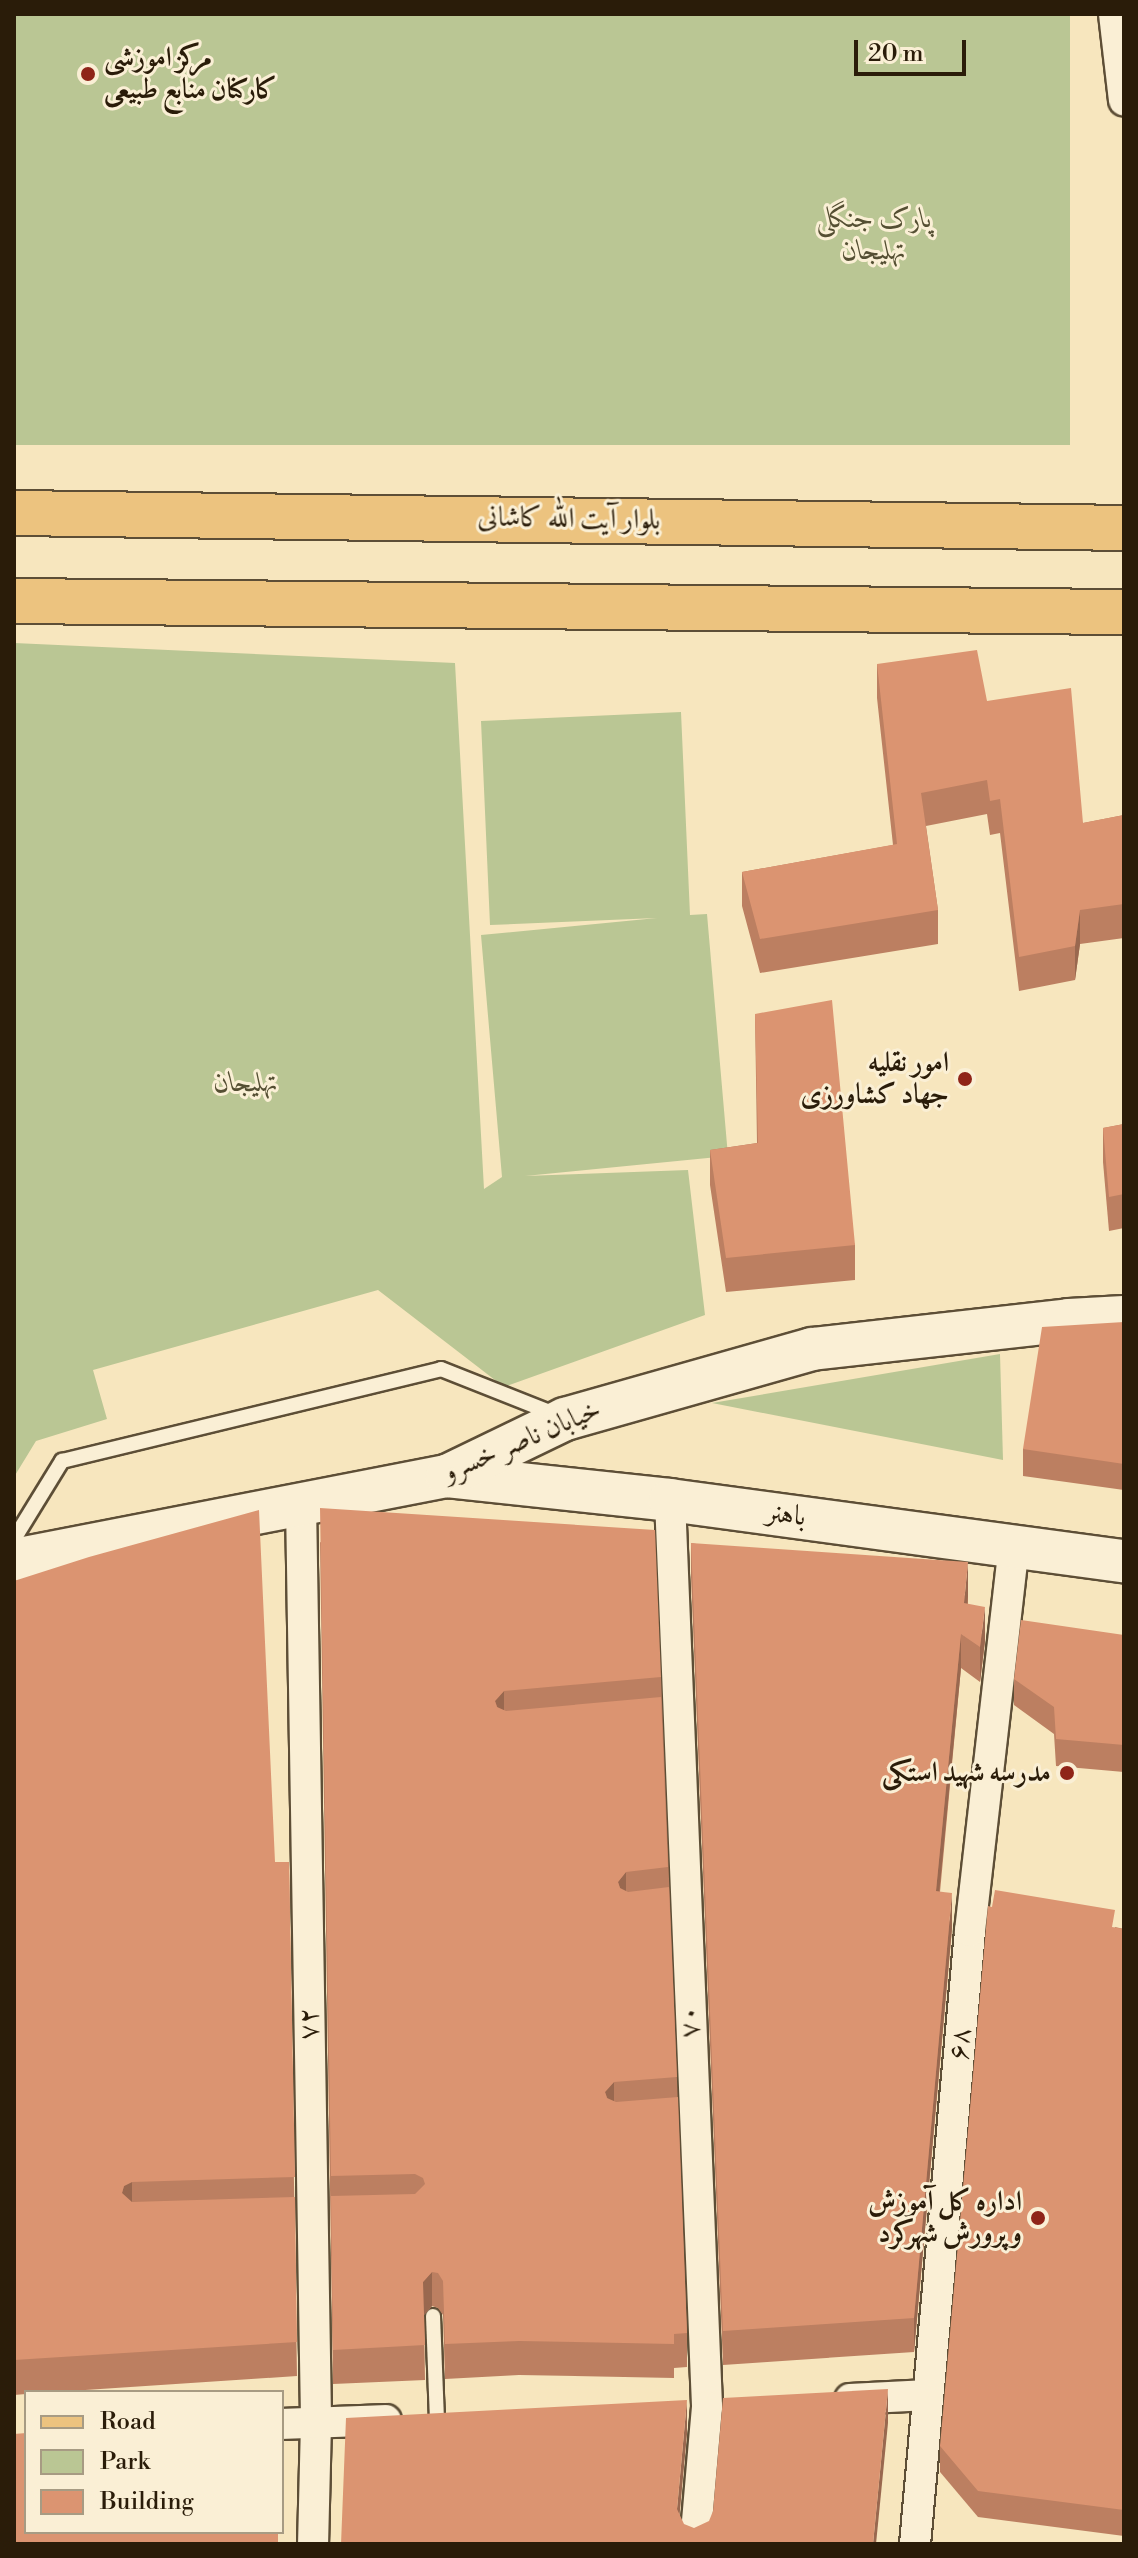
<!DOCTYPE html>
<html>
<head>
<meta charset="utf-8">
<style>
  body { margin:0 }
  #map { position:relative; width:1138px; height:2558px; overflow:hidden; background:#f7e6be; font-family:"Libre Bodoni",Amiri,serif }
  div>[style] { position:absolute }
  .green>* { inset:0; background:#bac694; transform-origin:0 0 }
  .roads { filter:drop-shadow(2px 0 #5d4e36) drop-shadow(-2px 0 #5d4e36) drop-shadow(0 2px #5d4e36) drop-shadow(0 -2px #5d4e36) }
  .service>* { height:14px; margin:-7px; padding:0 7px; transform-origin:7px; border-radius:7px; background:#faefd5 }
  .minor>* { height:30px; margin:-15px; padding:0 15px; transform-origin:15px; border-radius:15px; background:#faefd5 }
  .secondary>* { height:42px; margin:-21px; padding:0 21px; transform-origin:21px; border-radius:21px; background:#faefd5 }
  .primary>* { height:44px; margin:-22px; padding:0 22px; transform-origin:22px; border-radius:22px; background:#ecc37f }
  .wall>* { inset:0; background:#bc7f61 }
  .shaded-wall>* { inset:0; background:#99684f }
  .building>* { inset:0; background:#db9471 }
  .dots>* { width:22px; height:22px; translate:-50% -50%; box-sizing:border-box; border:4px solid #faefd5; border-radius:50% }
  span { translate:-50% -50%; white-space:nowrap; text-align:center; line-height:1.15; -webkit-text-stroke:6px #faefd5; paint-order:stroke }
  .poi-label { font-size:28px; color:#2a1c09; font-weight:700 }
  .left { translate:0 -50%; text-align:left }
  .right { translate:-100% -50%; text-align:right }
  .park-label { font-size:28px; color:#554f33; font-style:italic }
  .street-label { font-size:28px; color:#2a1c09 }
  .frame { position:absolute; inset:0; border:16px solid #2a1c09; pointer-events:none }
  .legend { position:absolute; left:24px; top:2390px; width:260px; height:144px; box-sizing:border-box; background:#faefd5; border:2px solid #a79b83; margin:0; padding:10px 14px; list-style:none; font-size:24px; color:#2a1c09 }
  .legend li { display:flex; align-items:center; gap:16px; height:40px }
  .legend b { width:40px; border:2px solid #a79b83 }
  .scale { position:absolute; left:854px; top:40px; width:112px; height:36px; box-sizing:border-box; border:4px solid #2a1c09; border-top:0; padding-left:10px; font-size:24px; line-height:28px; white-space:nowrap; color:#2a1c09; -webkit-text-stroke:6px #faefd5; paint-order:stroke }
</style>
</head>
<body>
<div id="map">
  <div class="green">
    <i style="left:14px;top:14px;width:1056px;height:431px"></i>
    <i style="clip-path:polygon(14px 643px,455px 663px,484px 1189px,502px 1177px,481px 935px,657px 918px,490px 925px,481px 721px,681px 712px,690px 915px,707px 914px,728px 1156px,525px 1176px,688px 1170px,705px 1315px,504px 1387px,378px 1290px,93px 1370px,107px 1419px,36px 1441px,14px 1477px)"></i>
    <i style="clip-path:polygon(1000px 1354px,1003px 1460px,712px 1403px)"></i>
  </div>
  <div class="roads">
    <div class="service">
      <i style="left:14px;top:1539px;width:92px;rotate:-58.4deg"></i>
      <i style="left:62px;top:1461px;width:390px;rotate:-13.6deg"></i>
      <i style="left:441px;top:1369px;width:125px;rotate:21.6deg"></i>
      <i style="left:433px;top:2316px;width:102px;rotate:87.8deg"></i>
    </div>
    <div class="minor">
      <i style="left:1114px;top:14px;width:87px;rotate:83.4deg"></i>
      <i style="left:670px;top:1500px;width:908px;rotate:87.66deg"></i>
      <i style="left:707px;top:2407px;width:138px;rotate:95deg"></i>
      <i style="left:301px;top:1504px;width:919px;rotate:89.06deg"></i>
      <i style="left:316px;top:2423px;width:121px;rotate:91.4deg"></i>
      <i style="left:850px;top:2399px;width:78px;rotate:-2.9deg"></i>
      <i style="left:282px;top:2424px;width:104px;rotate:-2.2deg"></i>
      <i style="left:915px;top:2544px;width:615px;rotate:-84.87deg"></i>
      <i style="left:970px;top:1931px;width:388px;rotate:-83.5deg"></i>
    </div>
    <div class="secondary">
      <i style="left:447px;top:1476px;width:224px;rotate:6.1deg"></i>
      <i style="left:670px;top:1500px;width:458px;rotate:7.7deg"></i>
      <i style="left:14px;top:1560px;width:441px;rotate:-11deg"></i>
      <i style="left:447px;top:1476px;width:131px;rotate:-25.8deg"></i>
      <i style="left:565px;top:1419px;width:257px;rotate:-15.8deg"></i>
      <i style="left:812px;top:1349px;width:259px;rotate:-6.4deg"></i>
      <i style="left:1069px;top:1320px;width:55px;rotate:-3.1deg"></i>
    </div>
    <div class="primary">
      <i style="left:14px;top:513px;width:1110px;rotate:0.77deg"></i>
      <i style="left:14px;top:601px;width:1110px;rotate:0.57deg"></i>
    </div>
  </div>
  <div class="wall">
    <i style="clip-path:polygon(877px 664px,987px 701px,1083px 823px,1124px 815px,1124px 938px,1080px 944px,1075px 980px,1019px 991px,1000px 833px,990px 835px,987px 814px,926px 826px,938px 910px,938px 944px,760px 973px,742px 906px,742px 872px,893px 845px,877px 698px)"></i>
    <i style="clip-path:polygon(755px 1014px,855px 1245px,855px 1280px,726px 1292px,710px 1185px,710px 1150px,757px 1143px)"></i>
    <i style="clip-path:polygon(1124px 1124px,1124px 1228px,1109px 1231px,1103px 1162px,1103px 1128px)"></i>
    <i style="clip-path:polygon(1124px 1322px,1124px 1490px,1023px 1476px,1023px 1449px)"></i>
    <i style="clip-path:polygon(320px 1542px,661px 1677px,687px 2333px,687px 2367px,674px 2368px,674px 2378px,519px 2375px,445px 2379px,443px 2315px,438px 2308px,432px 2306px,424px 2315px,425px 2380px,333px 2384px)"></i>
    <i style="clip-path:polygon(691px 1543px,968px 1596px,968px 1604px,985px 1641px,980px 1682px,961px 1668px,940px 1892px,952px 1928px,914px 2352px,723px 2365px,691px 1577px)"></i>
    <i style="clip-path:polygon(14px 1581px,275px 1862px,289px 1862px,297px 2376px,55px 2392px,26px 2392px,26px 2394px,14px 2395px)"></i>
    <i style="clip-path:polygon(1124px 1635px,1124px 1772px,1056px 1766px,1054px 1734px,1014px 1705px,1014px 1679px)"></i>
    <i style="clip-path:polygon(1115px 1927px,1124px 1929px,1124px 2536px,978px 2517px,940px 2472px,940px 2446px)"></i>
  </div>
  <div class="shaded-wall">
    <i style="clip-path:polygon(1080px 910px,1080px 944px,1075px 980px,1075px 946px)"></i>
    <i style="clip-path:polygon(968px 1562px,968px 1596px,964px 1638px,964px 1603px)"></i>
    <i style="clip-path:polygon(985px 1607px,985px 1641px,980px 1682px,980px 1647px)"></i>
    <i style="clip-path:polygon(961px 1634px,961px 1668px,936px 1925px,936px 1891px)"></i>
    <i style="clip-path:polygon(504px 1691px,504px 1725px,495px 1701px)"></i>
    <i style="clip-path:polygon(626px 1872px,626px 1906px,618px 1882px)"></i>
    <i style="clip-path:polygon(952px 1893px,952px 1928px,914px 2352px,914px 2318px)"></i>
    <i style="clip-path:polygon(614px 2082px,614px 2116px,605px 2092px)"></i>
    <i style="clip-path:polygon(132px 2182px,132px 2216px,122px 2193px,124px 2186px)"></i>
    <i style="clip-path:polygon(432px 2272px,432px 2306px,423px 2316px,423px 2282px)"></i>
    <i style="clip-path:polygon(888px 2389px,888px 2423px,876px 2544px,873px 2544px)"></i>
    <i style="clip-path:polygon(687px 2400px,687px 2434px,677px 2543px,677px 2509px)"></i>
  </div>
  <div class="building">
    <i style="clip-path:polygon(977px 650px,987px 701px,1071px 688px,1083px 823px,1124px 815px,1124px 904px,1080px 910px,1075px 946px,1019px 957px,1000px 799px,990px 801px,987px 780px,921px 793px,938px 910px,760px 939px,742px 872px,897px 844px,877px 664px)"></i>
    <i style="clip-path:polygon(832px 1000px,855px 1245px,726px 1258px,710px 1150px,758px 1143px,755px 1014px)"></i>
    <i style="clip-path:polygon(1124px 1124px,1124px 1194px,1109px 1197px,1103px 1128px)"></i>
    <i style="clip-path:polygon(1124px 1322px,1124px 1464px,1023px 1449px,1042px 1327px)"></i>
    <i style="clip-path:polygon(320px 1508px,655px 1530px,661px 1677px,504px 1691px,495px 1701px,497px 1707px,506px 1711px,661px 1697px,668px 1867px,626px 1872px,618px 1882px,620px 1888px,628px 1892px,669px 1887px,677px 2077px,614px 2082px,605px 2092px,607px 2098px,616px 2102px,678px 2097px,687px 2333px,674px 2334px,674px 2344px,519px 2341px,445px 2344px,443px 2281px,438px 2273px,432px 2272px,423px 2282px,425px 2345px,333px 2350px,331px 2196px,415px 2194px,425px 2184px,423px 2178px,415px 2174px,331px 2176px)"></i>
    <i style="clip-path:polygon(259px 1510px,275px 1862px,289px 1862px,295px 2177px,132px 2182px,124px 2186px,122px 2193px,132px 2202px,295px 2197px,297px 2342px,14px 2360px,14px 1581px,89px 1557px)"></i>
    <i style="clip-path:polygon(691px 1543px,968px 1562px,964px 1603px,985px 1607px,980px 1647px,961px 1634px,936px 1891px,952px 1893px,914px 2318px,723px 2331px)"></i>
    <i style="clip-path:polygon(1021px 1620px,1124px 1635px,1124px 1745px,1056px 1739px,1054px 1707px,1014px 1679px)"></i>
    <i style="clip-path:polygon(995px 1890px,1115px 1910px,1112px 1927px,1124px 1929px,1124px 2510px,978px 2491px,940px 2446px,988px 1906px,992px 1907px)"></i>
    <i style="clip-path:polygon(888px 2389px,873px 2544px,341px 2544px,346px 2418px,687px 2400px,677px 2509px,684px 2524px,694px 2528px,709px 2521px,713px 2511px,723px 2398px)"></i>
    <i style="clip-path:polygon(26px 2433px,26px 2532px,278px 2532px,278px 2544px,14px 2544px,14px 2434px)"></i>
  </div>
  <div class="dots">
    <i style="left:88px;top:74px;background:#8f2418"></i>
    <i style="left:965px;top:1079px;background:#8f2418"></i>
    <i style="left:1067px;top:1773px;background:#8f2418"></i>
    <i style="left:1038px;top:2218px;background:#8f2418"></i>
  </div>
  <div class="poi-label">
    <span class="left" style="left:104px;top:74px">مرکز اموزشی<br>کارکنان منابع طبیعی</span>
    <span class="right" style="left:949px;top:1079px">امور نقلیه<br>جهاد کشاورزی</span>
    <span class="right" style="left:1051px;top:1773px">مدرسه شهید استکی</span>
    <span class="right" style="left:1022px;top:2218px">اداره کل آموزش<br>و پرورش شهرکرد</span>
  </div>
  <div class="park-label">
    <span style="left:874px;top:235px">پارک جنگلی<br>تهلیجان</span>
    <span style="left:246px;top:1083px">تهلیجان</span>
  </div>
  <div class="street-label">
    <span style="left:569px;top:519px;rotate:1deg">بلوار آیت الله کاشانی</span>
    <span style="left:522px;top:1441px;rotate:-23deg">خیابان ناصر خسرو</span>
    <span style="left:786px;top:1515px;rotate:7deg">باهنر</span>
    <span style="left:690px;top:2022px;rotate:-93deg">۷۰</span>
    <span style="left:309px;top:2024px;rotate:-91deg">۷۲</span>
    <span style="left:960px;top:2044px;rotate:-85deg">۶۸</span>
  </div>
  <div class="frame"></div>
  <ul class="legend">
  <li><b style="height:10px;background:#ecc37f"></b>Road</li>
  <li><b style="height:22px;background:#bac694"></b>Park</li>
  <li><b style="height:22px;background:#db9471"></b>Building</li>
  </ul>
  <div class="scale">20 m</div>
</div>
</body>
</html>
